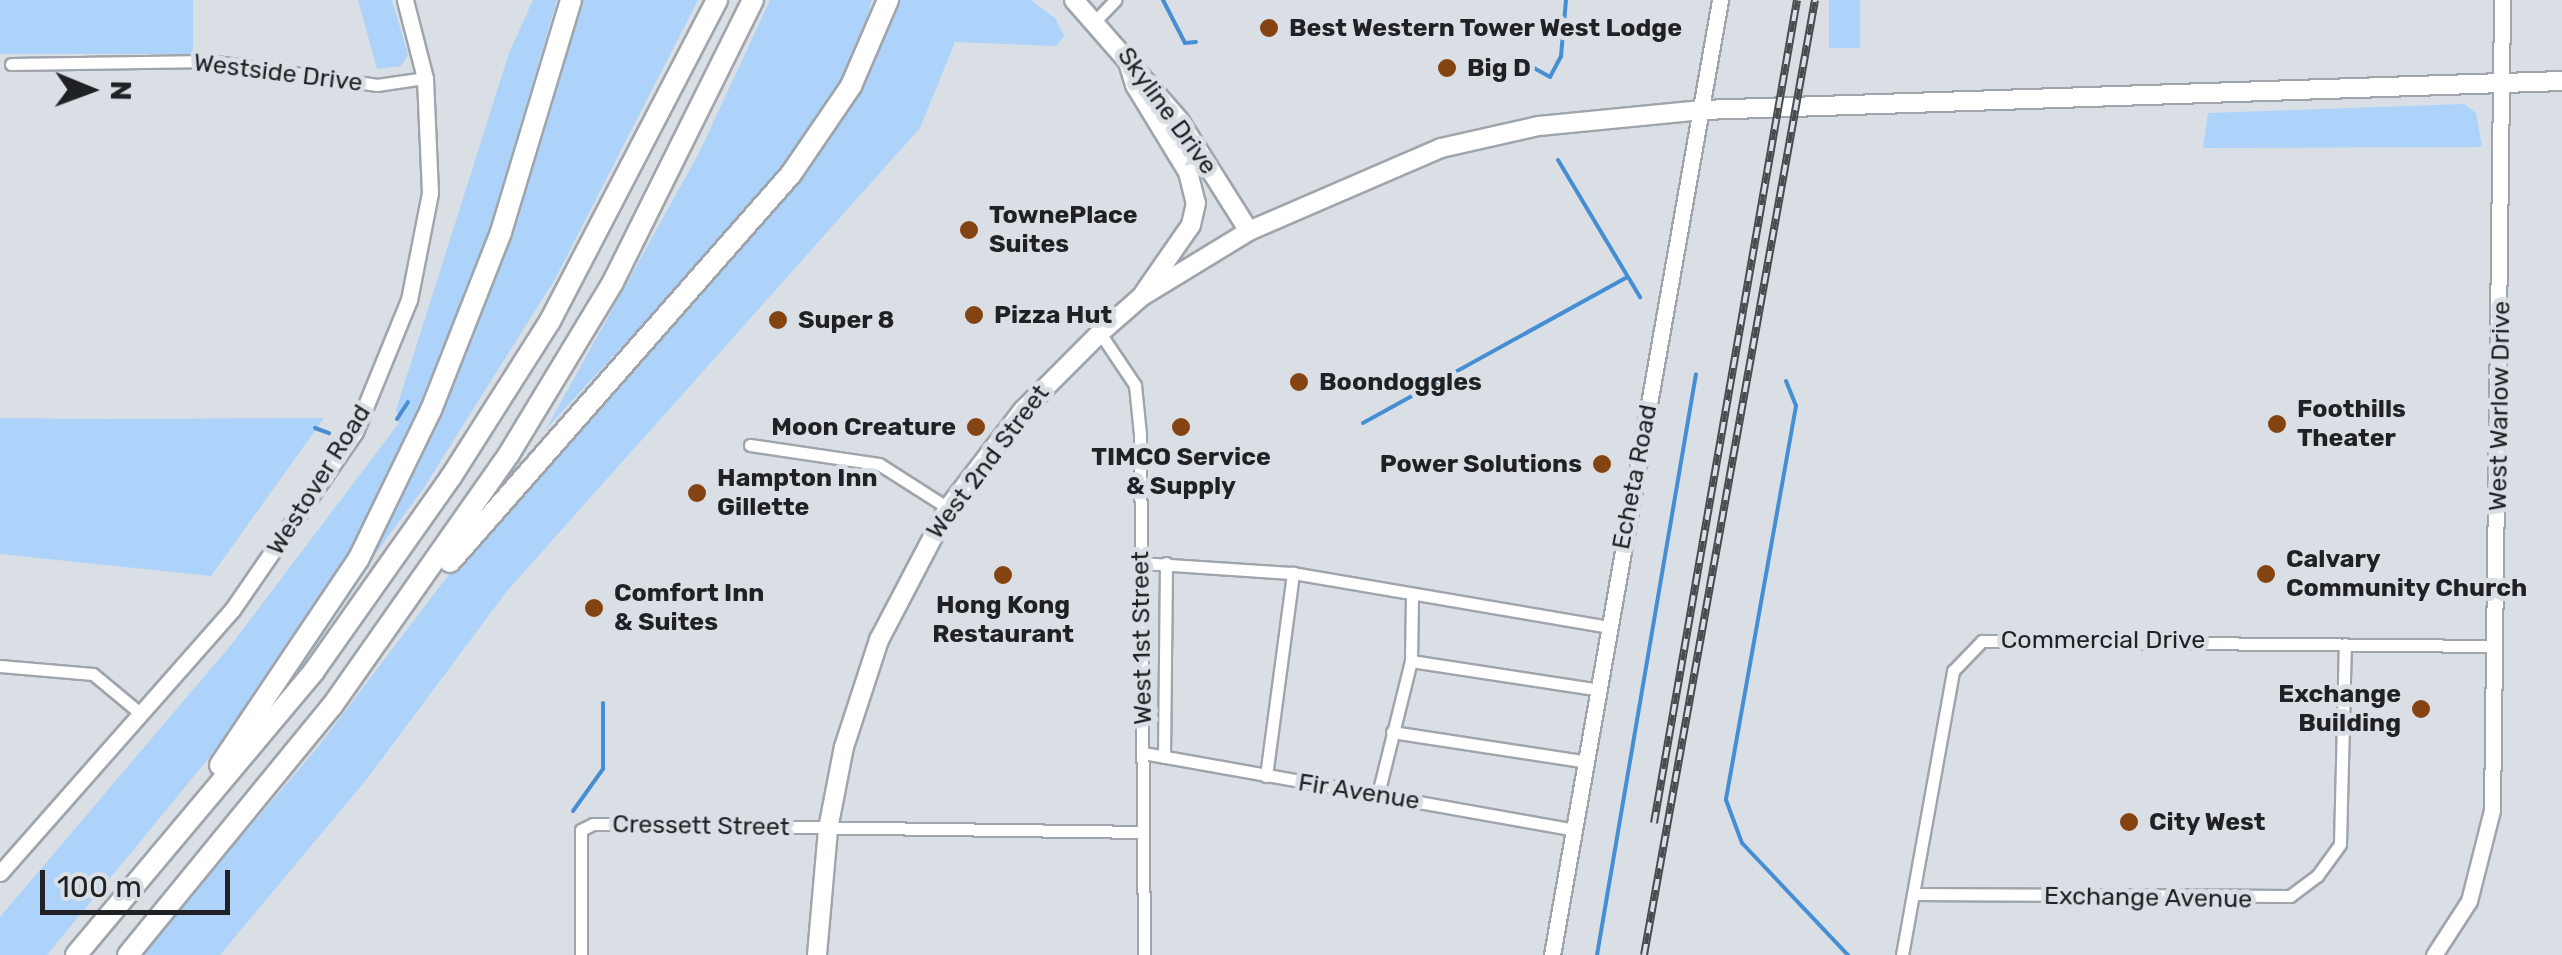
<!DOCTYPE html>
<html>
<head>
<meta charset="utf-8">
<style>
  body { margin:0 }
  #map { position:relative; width:2562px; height:955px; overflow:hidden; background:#d9dfe5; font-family:Rubik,sans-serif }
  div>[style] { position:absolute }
  .green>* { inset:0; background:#add3fb; transform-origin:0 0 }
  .stream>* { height:4px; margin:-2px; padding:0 2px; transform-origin:2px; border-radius:2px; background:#468ed3 }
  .roads { filter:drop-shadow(2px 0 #9fa5ab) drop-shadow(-2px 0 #9fa5ab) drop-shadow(0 2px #9fa5ab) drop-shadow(0 -2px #9fa5ab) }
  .street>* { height:11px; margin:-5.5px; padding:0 5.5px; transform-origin:5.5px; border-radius:5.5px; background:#fff }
  .secondary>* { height:15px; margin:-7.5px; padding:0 7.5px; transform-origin:7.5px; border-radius:7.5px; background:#fff }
  .primary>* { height:18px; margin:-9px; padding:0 9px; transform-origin:9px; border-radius:9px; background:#fff }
  .highway>* { height:20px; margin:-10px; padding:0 10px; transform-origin:10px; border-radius:10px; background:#fff }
  .rail>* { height:8px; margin-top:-4px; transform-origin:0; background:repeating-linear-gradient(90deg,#d9dfe5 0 11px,#494c4f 0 22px); box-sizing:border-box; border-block:2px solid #494c4f }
  .dots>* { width:28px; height:28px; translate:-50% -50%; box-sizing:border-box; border:5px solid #d9dfe5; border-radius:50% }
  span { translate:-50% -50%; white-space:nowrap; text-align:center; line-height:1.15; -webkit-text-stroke:10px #d9dfe5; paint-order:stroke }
  .poi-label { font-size:25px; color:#1f2124; font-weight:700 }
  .left { translate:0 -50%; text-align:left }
  .right { translate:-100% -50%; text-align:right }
  .street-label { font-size:25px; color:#1f2124 }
  .north { position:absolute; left:40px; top:40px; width:100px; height:100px; -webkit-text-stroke:8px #d9dfe5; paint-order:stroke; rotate:91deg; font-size:28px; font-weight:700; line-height:40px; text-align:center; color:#1f2124 }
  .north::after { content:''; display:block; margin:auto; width:35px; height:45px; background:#1f2124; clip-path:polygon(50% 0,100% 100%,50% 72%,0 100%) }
  .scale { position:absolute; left:40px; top:870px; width:190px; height:45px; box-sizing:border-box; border:5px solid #1f2124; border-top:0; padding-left:12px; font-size:30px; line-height:35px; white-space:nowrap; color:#1f2124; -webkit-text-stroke:8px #d9dfe5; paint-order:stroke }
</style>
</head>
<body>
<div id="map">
  <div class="green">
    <i style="left:0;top:0;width:193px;height:54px"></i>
    <i style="clip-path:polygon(358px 0,392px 0,408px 55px,401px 66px,377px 69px)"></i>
    <i style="clip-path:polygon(533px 0,557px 0,467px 308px,413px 433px,359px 535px,245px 714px,47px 955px,0 955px,0 917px,231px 645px,399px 423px,396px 410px,509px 53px)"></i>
    <i style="clip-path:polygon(579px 0,698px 0,555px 279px,423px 489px,338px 605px,412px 470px,489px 292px)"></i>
    <i style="clip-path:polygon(770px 0,872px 0,854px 61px,777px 178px,546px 429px,700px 151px)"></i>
    <i style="clip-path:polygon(901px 0,1031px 0,1056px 19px,1064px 36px,1056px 46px,955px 42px,920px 128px,507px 591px,366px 780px,220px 955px,140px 955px,318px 747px,453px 569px,804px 177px,859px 91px)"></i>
    <i style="left:1829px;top:0;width:31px;height:48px"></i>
    <i style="clip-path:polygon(2464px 104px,2476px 113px,2482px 147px,2203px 148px,2208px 113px)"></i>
    <i style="clip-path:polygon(0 418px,105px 419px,324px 418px,211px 576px,0 554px)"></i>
  </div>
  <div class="stream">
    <i style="left:1163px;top:0;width:48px;rotate:62.9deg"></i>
    <i style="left:1185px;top:43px;width:11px;rotate:-5deg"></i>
    <i style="left:1523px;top:62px;width:31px;rotate:29deg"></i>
    <i style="left:1550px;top:77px;width:24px;rotate:-62deg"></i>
    <i style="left:1561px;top:56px;width:56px;rotate:-84.9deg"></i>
    <i style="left:1558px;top:160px;width:160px;rotate:59.1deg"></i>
    <i style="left:1786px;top:381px;width:27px;rotate:68deg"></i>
    <i style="left:1796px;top:406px;width:400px;rotate:100.1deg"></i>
    <i style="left:1726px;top:800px;width:46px;rotate:69.6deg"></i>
    <i style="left:1742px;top:843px;width:154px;rotate:46.6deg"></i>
    <i style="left:397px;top:419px;width:20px;rotate:-57deg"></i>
    <i style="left:1363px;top:423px;width:302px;rotate:-28.9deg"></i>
    <i style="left:315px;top:428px;width:15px;rotate:20deg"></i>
    <i style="left:573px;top:811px;width:52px;rotate:-54.5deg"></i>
    <i style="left:603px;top:769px;width:66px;rotate:-90deg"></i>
    <i style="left:1597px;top:955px;width:589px;rotate:-80.33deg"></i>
  </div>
  <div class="roads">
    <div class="street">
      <i style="left:1096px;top:20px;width:28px;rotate:-46deg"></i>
      <i style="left:11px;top:64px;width:198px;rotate:-0.9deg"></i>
      <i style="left:209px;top:61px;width:170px;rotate:8.1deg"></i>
      <i style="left:377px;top:85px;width:49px;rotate:-8.3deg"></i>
      <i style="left:1100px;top:333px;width:63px;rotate:56.1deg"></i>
      <i style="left:1135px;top:385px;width:49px;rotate:84.2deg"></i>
      <i style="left:1140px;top:434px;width:521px;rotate:89.56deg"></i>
      <i style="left:750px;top:445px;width:130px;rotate:8.4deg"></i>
      <i style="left:879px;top:464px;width:82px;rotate:32.5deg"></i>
      <i style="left:1141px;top:563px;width:152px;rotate:3.8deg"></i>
      <i style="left:1293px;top:573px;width:322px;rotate:9.7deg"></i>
      <i style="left:1411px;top:661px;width:191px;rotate:8.7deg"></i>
      <i style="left:0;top:666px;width:93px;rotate:4.9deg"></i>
      <i style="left:93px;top:674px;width:61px;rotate:39.7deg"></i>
      <i style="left:1392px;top:732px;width:197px;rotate:8.7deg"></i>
      <i style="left:1143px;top:753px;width:439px;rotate:10.1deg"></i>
      <i style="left:1164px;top:757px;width:194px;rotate:-89.4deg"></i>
      <i style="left:1266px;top:776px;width:205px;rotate:-82.4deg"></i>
      <i style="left:1378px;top:794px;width:137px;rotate:-76.1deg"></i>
      <i style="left:1411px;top:661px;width:65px;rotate:-89.1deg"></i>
      <i style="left:1913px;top:894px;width:377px;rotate:0.3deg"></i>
      <i style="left:2290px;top:896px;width:34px;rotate:-37deg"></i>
      <i style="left:2317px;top:876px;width:39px;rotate:-54deg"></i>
      <i style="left:2340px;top:844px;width:200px;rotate:-88.6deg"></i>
      <i style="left:581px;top:955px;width:125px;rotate:-90deg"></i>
      <i style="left:581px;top:830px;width:13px;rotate:-27deg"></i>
      <i style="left:593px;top:824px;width:550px;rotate:0.83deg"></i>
      <i style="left:1902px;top:955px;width:289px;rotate:-79.8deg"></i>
      <i style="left:1953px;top:671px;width:42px;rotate:-46deg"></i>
      <i style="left:1982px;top:641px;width:514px;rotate:0.56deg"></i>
    </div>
    <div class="secondary">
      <i style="left:0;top:873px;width:351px;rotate:-48.6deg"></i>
      <i style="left:232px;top:610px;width:216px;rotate:-55.4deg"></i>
      <i style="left:355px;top:432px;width:143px;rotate:-67.8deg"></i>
      <i style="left:409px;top:300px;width:109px;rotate:-78.9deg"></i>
      <i style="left:430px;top:193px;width:115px;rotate:-92.5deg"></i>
      <i style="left:425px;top:78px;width:81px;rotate:-104.4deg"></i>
      <i style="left:1552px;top:955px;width:970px;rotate:-80.02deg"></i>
      <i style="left:2434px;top:955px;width:64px;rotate:-57.1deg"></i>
      <i style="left:2469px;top:901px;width:94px;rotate:-75.8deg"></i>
      <i style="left:2492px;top:810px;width:810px;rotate:-89.29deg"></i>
    </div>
    <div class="primary">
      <i style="left:1074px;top:0;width:159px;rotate:48.8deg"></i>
      <i style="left:1179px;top:120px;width:131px;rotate:57.8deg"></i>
      <i style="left:1128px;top:62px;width:24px;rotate:73deg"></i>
      <i style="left:1135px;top:85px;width:102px;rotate:58.7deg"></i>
      <i style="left:1188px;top:172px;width:32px;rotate:76deg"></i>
      <i style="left:1196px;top:203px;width:23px;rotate:103deg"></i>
      <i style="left:1191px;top:225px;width:83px;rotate:124.7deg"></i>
      <i style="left:817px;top:955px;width:126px;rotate:-85deg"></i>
      <i style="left:828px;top:829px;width:84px;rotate:-79deg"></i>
      <i style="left:844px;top:747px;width:113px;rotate:-71.9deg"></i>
      <i style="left:879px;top:640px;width:149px;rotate:-62.4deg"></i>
      <i style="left:948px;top:508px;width:123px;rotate:-52.6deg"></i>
      <i style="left:1023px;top:410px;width:109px;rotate:-45deg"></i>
      <i style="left:1100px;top:333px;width:55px;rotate:-41.3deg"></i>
      <i style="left:1141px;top:297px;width:127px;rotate:-31.4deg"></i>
      <i style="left:1249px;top:231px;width:209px;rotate:-23.4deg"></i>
      <i style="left:1441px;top:148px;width:100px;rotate:-12.7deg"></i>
      <i style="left:1539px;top:126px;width:164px;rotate:-5.6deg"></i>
      <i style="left:1702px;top:110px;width:860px;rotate:-1.93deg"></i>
    </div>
    <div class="highway">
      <i style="left:450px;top:562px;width:517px;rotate:-48.69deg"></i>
      <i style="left:791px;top:174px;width:107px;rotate:-55.7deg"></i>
      <i style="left:851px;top:86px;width:94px;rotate:-66.7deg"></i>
      <i style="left:220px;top:765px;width:249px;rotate:-56.1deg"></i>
      <i style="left:359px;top:558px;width:165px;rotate:-64.1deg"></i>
      <i style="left:431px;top:410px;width:191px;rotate:-68.5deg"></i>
      <i style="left:501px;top:232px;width:242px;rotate:-73.2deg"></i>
      <i style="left:76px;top:955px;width:371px;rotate:-50deg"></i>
      <i style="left:314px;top:671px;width:237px;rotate:-54.8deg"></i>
      <i style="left:451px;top:477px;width:185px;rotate:-57.6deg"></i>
      <i style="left:550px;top:321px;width:362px;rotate:-62.5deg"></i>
      <i style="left:128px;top:955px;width:322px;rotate:-50.7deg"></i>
      <i style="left:332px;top:706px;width:308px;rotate:-54.9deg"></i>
      <i style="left:509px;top:454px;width:201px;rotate:-58.8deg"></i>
      <i style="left:613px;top:282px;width:315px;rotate:-63.6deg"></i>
    </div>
  </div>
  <div class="rail">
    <i style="left:1654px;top:823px;width:835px;rotate:-80.14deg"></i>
    <i style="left:1644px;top:955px;width:970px;rotate:-79.85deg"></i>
  </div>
  <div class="dots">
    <i style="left:1269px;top:28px;background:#854311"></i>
    <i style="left:1447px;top:68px;background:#854311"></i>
    <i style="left:969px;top:230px;background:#854311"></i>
    <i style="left:974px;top:315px;background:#854311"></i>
    <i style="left:778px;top:320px;background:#854311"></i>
    <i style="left:1299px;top:382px;background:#854311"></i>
    <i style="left:2277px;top:424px;background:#854311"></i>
    <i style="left:976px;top:427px;background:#854311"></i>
    <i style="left:1181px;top:427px;background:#854311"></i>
    <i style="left:1602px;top:464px;background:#854311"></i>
    <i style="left:697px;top:493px;background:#854311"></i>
    <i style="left:2266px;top:574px;background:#854311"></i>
    <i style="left:1003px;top:575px;background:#854311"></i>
    <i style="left:594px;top:608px;background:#854311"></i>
    <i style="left:2421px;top:709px;background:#854311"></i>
    <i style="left:2129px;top:822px;background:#854311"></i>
  </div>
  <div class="poi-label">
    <span class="left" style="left:1289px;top:28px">Best Western Tower West Lodge</span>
    <span class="left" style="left:1467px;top:68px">Big D</span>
    <span class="left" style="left:989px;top:230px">TownePlace<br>Suites</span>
    <span class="left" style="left:994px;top:315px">Pizza Hut</span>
    <span class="left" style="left:798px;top:320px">Super 8</span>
    <span class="left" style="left:1319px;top:382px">Boondoggles</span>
    <span class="left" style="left:2297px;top:424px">Foothills<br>Theater</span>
    <span class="right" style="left:956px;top:427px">Moon Creature</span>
    <span style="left:1181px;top:472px">TIMCO Service<br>&amp; Supply</span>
    <span class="right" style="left:1582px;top:464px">Power Solutions</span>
    <span class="left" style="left:717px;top:493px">Hampton Inn<br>Gillette</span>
    <span class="left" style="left:2286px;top:574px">Calvary<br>Community Church</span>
    <span class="left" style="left:614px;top:608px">Comfort Inn<br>&amp; Suites</span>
    <span style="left:1003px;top:620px">Hong Kong<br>Restaurant</span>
    <span class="right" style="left:2401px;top:709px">Exchange<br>Building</span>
    <span class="left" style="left:2149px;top:822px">City West</span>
  </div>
  <div class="street-label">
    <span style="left:278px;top:73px;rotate:7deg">Westside Drive</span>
    <span style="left:1167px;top:111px;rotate:54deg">Skyline Drive</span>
    <span style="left:2500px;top:406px;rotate:-89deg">West Warlow Drive</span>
    <span style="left:988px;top:462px;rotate:-53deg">West 2nd Street</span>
    <span style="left:1635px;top:477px;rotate:-79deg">Echeta Road</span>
    <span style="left:319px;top:480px;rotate:-58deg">Westover Road</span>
    <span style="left:1142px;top:638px;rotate:-91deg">West 1st Street</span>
    <span style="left:2103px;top:640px">Commercial Drive</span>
    <span style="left:1359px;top:792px;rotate:9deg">Fir Avenue</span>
    <span style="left:701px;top:826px;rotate:1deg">Cressett Street</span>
    <span style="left:2148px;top:898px;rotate:1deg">Exchange Avenue</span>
  </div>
  <div class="north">N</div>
  <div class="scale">100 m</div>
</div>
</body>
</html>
